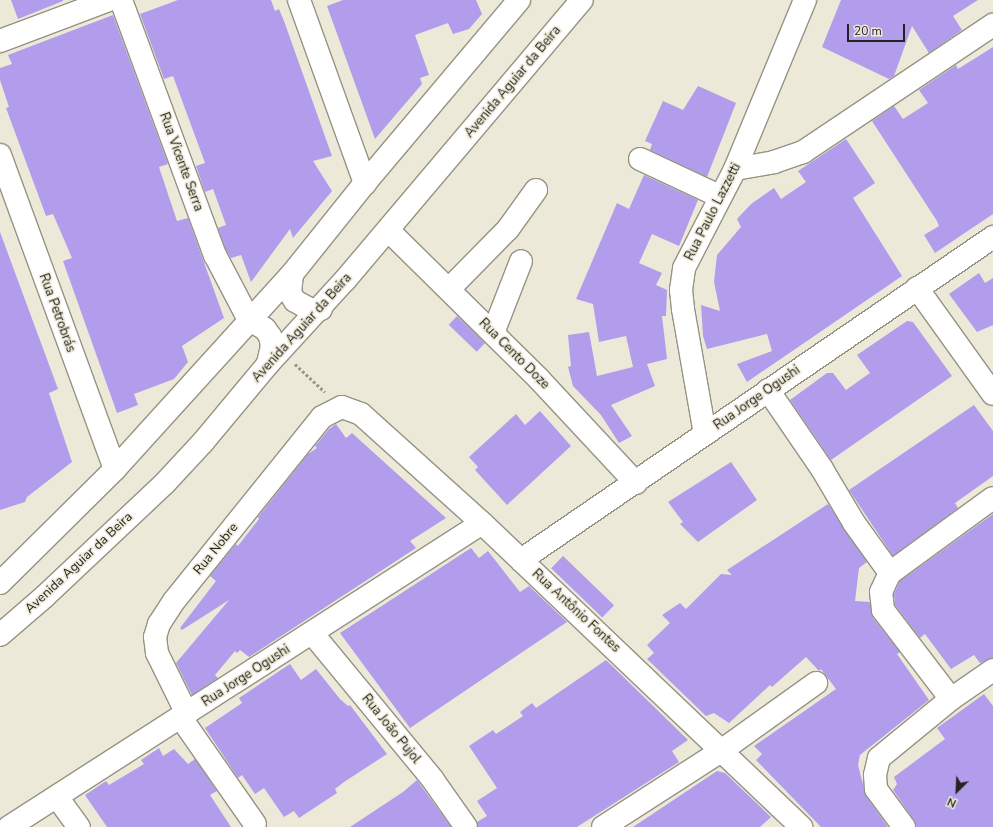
<!DOCTYPE html>
<html>
<head>
<meta charset="utf-8">
<style>
  body { margin:0 }
  #map { position:relative; width:993px; height:827px; overflow:hidden; background:#ede9d8; font-family:"Nunito Sans",sans-serif }
  div>[style] { position:absolute }
  .building>* { inset:0; background:#b29cec; transform-origin:0 0 }
  .path>* { height:2.5px; margin-top:-1.25px; transform-origin:0; background:repeating-linear-gradient(90deg,#9a978b 0 3px,transparent 0 5px) }
  .roads { filter:drop-shadow(1px 0 #969383) drop-shadow(-1px 0 #969383) drop-shadow(0 1px #969383) drop-shadow(0 -1px #969383) }
  .minor>* { height:22px; margin:-11px; padding:0 11px; transform-origin:11px; border-radius:11px; background:#fff }
  .major>* { height:22px; margin:-11px; padding:0 11px; transform-origin:11px; border-radius:11px; background:#fff }
  span { translate:-50% -50%; white-space:nowrap; text-align:center; line-height:1.15; -webkit-text-stroke:3px #ede9d8; paint-order:stroke }
  .street-label { font-size:13px; color:#24231d }
  .north { position:absolute; left:937px; top:771px; width:40px; height:40px; -webkit-text-stroke:3px #ede9d8; paint-order:stroke; rotate:204deg; font-size:11px; font-weight:700; line-height:16px; text-align:center; color:#24231d }
  .north::after { content:''; display:block; margin:auto; width:14px; height:18px; background:#24231d; clip-path:polygon(50% 0,100% 100%,50% 72%,0 100%) }
  .scale { position:absolute; left:847px; top:24px; width:58px; height:18px; box-sizing:border-box; border:2px solid #24231d; border-top:0; padding-left:5px; font-size:12px; line-height:14px; white-space:nowrap; color:#24231d; -webkit-text-stroke:3px #ede9d8; paint-order:stroke }
</style>
</head>
<body>
<div id="map">
  <div class="building">
    <i style="clip-path:polygon(11px 0,63px 0,63px 1px,18px 19px)"></i>
    <i style="clip-path:polygon(178px 0,271px 0,275px 11px,279px 9px,284px 21px,332px 156px,313px 161px,332px 191px,293px 238px,290px 229px,251px 282px,241px 255px,231px 258px,226px 250px,218px 228px,226px 225px,213px 189px,205px 192px,196px 166px,205px 163px,173px 76px,164px 79px,140px 14px)"></i>
    <i style="clip-path:polygon(343px 0,476px 0,482px 14px,469px 29px,453px 34px,448px 23px,415px 35px,429px 75px,420px 78px,422px 84px,375px 139px,327px 6px)"></i>
    <i style="clip-path:polygon(841px 0,978px 0,953px 16px,962px 30px,929px 53px,912px 26px,894px 76px,889px 79px,822px 47px)"></i>
    <i style="clip-path:polygon(113px 15px,168px 164px,159px 167px,177px 221px,188px 218px,224px 318px,182px 346px,188px 362px,174px 379px,134px 394px,138px 405px,117px 413px,63px 261px,72px 258px,53px 214px,46px 216px,6px 108px,9px 107px,0 80px,0 68px,12px 64px,8px 55px)"></i>
    <i style="clip-path:polygon(993px 47px,993px 214px,935px 253px,924px 235px,939px 226px,937px 221px,872px 121px,894px 106px,903px 119px,928px 103px,919px 90px,956px 65px,958px 69px)"></i>
    <i style="clip-path:polygon(698px 86px,736px 103px,707px 177px,650px 150px,652px 144px,645px 141px,663px 101px,683px 110px)"></i>
    <i style="clip-path:polygon(846px 139px,875px 183px,853px 198px,902px 276px,747px 382px,737px 364px,772px 351px,767px 334px,707px 349px,703px 336px,701px 305px,720px 311px,714px 282px,717px 255px,741px 227px,737px 219px,751px 204px,774px 188px,781px 199px,806px 182px,798px 171px)"></i>
    <i style="clip-path:polygon(644px 175px,698px 200px,679px 246px,652px 234px,639px 263px,662px 273px,656px 285px,667px 290px,666px 316px,662px 316px,667px 359px,647px 364px,655px 386px,611px 405px,632px 436px,619px 443px,601px 415px,573px 386px,568px 367px,571px 366px,568px 335px,589px 332px,597px 376px,633px 367px,626px 336px,599px 342px,593px 304px,576px 299px,617px 203px,629px 209px)"></i>
    <i style="clip-path:polygon(0 232px,58px 389px,49px 393px,72px 462px,27px 497px,25px 502px,0 510px)"></i>
    <i style="clip-path:polygon(979px 273px,985px 283px,993px 278px,993px 325px,977px 332px,949px 294px)"></i>
    <i style="left:457px;top:316px;width:39px;height:12px;rotate:44deg"></i>
    <i style="clip-path:polygon(907px 321px,913px 322px,952px 376px,831px 460px,790px 400px,827px 373px,833px 373px,846px 390px,870px 373px,857px 355px)"></i>
    <i style="clip-path:polygon(974px 405px,993px 431px,993px 476px,955px 503px,958px 508px,893px 556px,849px 490px)"></i>
    <i style="clip-path:polygon(540px 411px,571px 446px,507px 505px,475px 470px,478px 467px,469px 457px,516px 414px,525px 425px)"></i>
    <i style="clip-path:polygon(336px 424px,346px 438px,352px 433px,446px 518px,410px 541px,416px 548px,249px 657px,240px 650px,237px 653px,235px 651px,215px 675px,218px 678px,192px 695px,176px 663px,229px 600px,182px 630px,180px 628px,216px 581px,210px 576px,236px 544px,238px 546px,259px 519px,258px 517px,308px 454px,317px 448px,315px 446px,329px 429px)"></i>
    <i style="clip-path:polygon(731px 462px,757px 500px,698px 542px,680px 524px,683px 522px,668px 502px)"></i>
    <i style="clip-path:polygon(828px 504px,867px 562px,859px 568px,855px 601px,870px 602px,873px 618px,900px 652px,897px 654px,929px 700px,860px 755px,858px 765px,866px 796px,888px 827px,821px 827px,756px 760px,762px 754px,754px 746px,836px 689px,821px 669px,819px 671px,806px 657px,772px 687px,770px 685px,729px 723px,714px 713px,706px 716px,647px 659px,654px 653px,647px 645px,670px 623px,662px 615px,680px 603px,686px 609px,721px 574px,732px 575px,727px 570px)"></i>
    <i style="clip-path:polygon(993px 514px,993px 658px,980px 663px,974px 655px,951px 669px,925px 634px,920px 638px,895px 605px,894px 594px,900px 581px)"></i>
    <i style="clip-path:polygon(471px 548px,479px 558px,488px 551px,520px 592px,529px 586px,567px 622px,410px 728px,340px 633px)"></i>
    <i style="left:563px;top:556px;width:71px;height:17px;rotate:44deg"></i>
    <i style="clip-path:polygon(606px 660px,688px 740px,672px 751px,679px 762px,577px 827px,478px 827px,477px 822px,487px 816px,477px 801px,497px 788px,469px 746px,493px 730px,496px 734px,523px 716px,520px 712px,532px 703px,536px 708px)"></i>
    <i style="clip-path:polygon(290px 664px,301px 680px,316px 669px,340px 699px,348px 706px,350px 705px,387px 754px,344px 782px,335px 789px,337px 793px,299px 818px,294px 811px,284px 817px,264px 788px,255px 794px,242px 775px,238px 778px,205px 728px,242px 703px,239px 698px)"></i>
    <i style="clip-path:polygon(984px 694px,993px 706px,993px 827px,916px 827px,914px 820px,893px 790px,897px 784px,894px 777px,945px 739px,937px 728px)"></i>
    <i style="clip-path:polygon(159px 748px,163px 756px,174px 749px,188px 764px,195px 759px,217px 791px,210px 795px,231px 827px,107px 827px,85px 795px,106px 781px,109px 785px,144px 764px,141px 760px)"></i>
    <i style="clip-path:polygon(717px 771px,725px 773px,771px 817px,760px 827px,633px 827px)"></i>
    <i style="clip-path:polygon(417px 780px,451px 827px,350px 827px,403px 792px)"></i>
  </div>
  <div class="path">
    <i style="left:295px;top:364px;width:41px;rotate:43deg"></i>
  </div>
  <div class="roads">
    <div class="minor">
      <i style="left:121px;top:0;width:272px;rotate:69.8deg"></i>
      <i style="left:215px;top:255px;width:73px;rotate:62.4deg"></i>
      <i style="left:299px;top:0;width:195px;rotate:70.2deg"></i>
      <i style="left:0;top:41px;width:116px;rotate:-20.6deg"></i>
      <i style="left:0;top:155px;width:334px;rotate:69.9deg"></i>
      <i style="left:640px;top:159px;width:89px;rotate:25.1deg"></i>
      <i style="left:735px;top:169px;width:40px;rotate:-10deg"></i>
      <i style="left:774px;top:162px;width:31px;rotate:-19deg"></i>
      <i style="left:803px;top:152px;width:229px;rotate:-33.8deg"></i>
      <i style="left:388px;top:230px;width:212px;rotate:44.6deg"></i>
      <i style="left:539px;top:379px;width:142px;rotate:47deg"></i>
      <i style="left:917px;top:288px;width:130px;rotate:54.4deg"></i>
      <i style="left:449px;top:289px;width:84px;rotate:-45.5deg"></i>
      <i style="left:508px;top:229px;width:48px;rotate:-54.3deg"></i>
      <i style="left:493px;top:333px;width:77px;rotate:-68.7deg"></i>
      <i style="left:768px;top:390px;width:96px;rotate:55.6deg"></i>
      <i style="left:822px;top:469px;width:63px;rotate:59.3deg"></i>
      <i style="left:854px;top:523px;width:62px;rotate:54.2deg"></i>
      <i style="left:705px;top:434px;width:127px;rotate:-100deg"></i>
      <i style="left:683px;top:309px;width:19px;rotate:-96deg"></i>
      <i style="left:681px;top:290px;width:22px;rotate:-82deg"></i>
      <i style="left:684px;top:268px;width:111px;rotate:-62.7deg"></i>
      <i style="left:735px;top:169px;width:183px;rotate:-67.5deg"></i>
      <i style="left:521px;top:560px;width:572px;rotate:-34.38deg"></i>
      <i style="left:312px;top:633px;width:190px;rotate:50.5deg"></i>
      <i style="left:433px;top:780px;width:57px;rotate:54.9deg"></i>
      <i style="left:951px;top:699px;width:112px;rotate:-127.4deg"></i>
      <i style="left:883px;top:610px;width:18px;rotate:-96deg"></i>
      <i style="left:881px;top:592px;width:21px;rotate:-65deg"></i>
      <i style="left:890px;top:573px;width:127px;rotate:-36.1deg"></i>
      <i style="left:187px;top:714px;width:68px;rotate:-116.2deg"></i>
      <i style="left:157px;top:653px;width:16px;rotate:-97deg"></i>
      <i style="left:155px;top:637px;width:14px;rotate:-73deg"></i>
      <i style="left:159px;top:624px;width:27px;rotate:-57deg"></i>
      <i style="left:174px;top:601px;width:236px;rotate:-51.2deg"></i>
      <i style="left:322px;top:417px;width:22px;rotate:-27deg"></i>
      <i style="left:342px;top:407px;width:20px;rotate:20deg"></i>
      <i style="left:361px;top:414px;width:163px;rotate:42deg"></i>
      <i style="left:482px;top:523px;width:441px;rotate:43.6deg"></i>
      <i style="left:181px;top:718px;width:129px;rotate:55.1deg"></i>
      <i style="left:57px;top:797px;width:37px;rotate:54deg"></i>
      <i style="left:9px;top:827px;width:562px;rotate:-32.73deg"></i>
      <i style="left:603px;top:827px;width:140px;rotate:-32.8deg"></i>
      <i style="left:721px;top:751px;width:117px;rotate:-35.6deg"></i>
      <i style="left:904px;top:827px;width:47px;rotate:-126.4deg"></i>
      <i style="left:876px;top:789px;width:14px;rotate:-94deg"></i>
      <i style="left:875px;top:775px;width:17px;rotate:-77deg"></i>
      <i style="left:879px;top:758px;width:93px;rotate:-39.3deg"></i>
      <i style="left:951px;top:699px;width:51px;rotate:-34.6deg"></i>
    </div>
    <div class="major">
      <i style="left:292px;top:274px;width:19px;rotate:96deg"></i>
      <i style="left:290px;top:293px;width:9px;rotate:58deg"></i>
      <i style="left:295px;top:301px;width:18px;rotate:29deg"></i>
      <i style="left:311px;top:310px;width:10px;rotate:-6deg"></i>
      <i style="left:249px;top:320px;width:18px;rotate:29deg"></i>
      <i style="left:265px;top:329px;width:9px;rotate:54deg"></i>
      <i style="left:270px;top:336px;width:10px;rotate:79deg"></i>
      <i style="left:272px;top:346px;width:18px;rotate:103deg"></i>
      <i style="left:0;top:583px;width:162px;rotate:-44.7deg"></i>
      <i style="left:115px;top:469px;width:263px;rotate:-47.8deg"></i>
      <i style="left:292px;top:274px;width:117px;rotate:-51.3deg"></i>
      <i style="left:365px;top:183px;width:239px;rotate:-49.9deg"></i>
      <i style="left:0;top:635px;width:58px;rotate:-40.8deg"></i>
      <i style="left:44px;top:597px;width:166px;rotate:-43.3deg"></i>
      <i style="left:165px;top:483px;width:56px;rotate:-47.2deg"></i>
      <i style="left:203px;top:442px;width:102px;rotate:-50.2deg"></i>
      <i style="left:268px;top:364px;width:115px;rotate:-47.5deg"></i>
      <i style="left:346px;top:279px;width:365px;rotate:-49.8deg"></i>
    </div>
  </div>
  <div class="street-label">
    <span style="left:513px;top:82px;rotate:-50deg">Avenida Aguiar da Beira</span>
    <span style="left:181px;top:162px;rotate:70deg">Rua Vicente Serra</span>
    <span style="left:713px;top:212px;rotate:-63deg">Rua Paulo Lazzetti</span>
    <span style="left:57px;top:313px;rotate:70deg">Rua Petrobrás</span>
    <span style="left:302px;top:328px;rotate:-48deg">Avenida Aguiar da Beira</span>
    <span style="left:514px;top:354px;rotate:45deg">Rua Cento Doze</span>
    <span style="left:757px;top:398px;rotate:-35deg">Rua Jorge Ogushi</span>
    <span style="left:216px;top:549px;rotate:-51deg">Rua Nobre</span>
    <span style="left:79px;top:563px;rotate:-43deg">Avenida Aguiar da Beira</span>
    <span style="left:576px;top:611px;rotate:43deg">Rua Antônio Fontes</span>
    <span style="left:246px;top:676px;rotate:-33deg">Rua Jorge Ogushi</span>
    <span style="left:391px;top:729px;rotate:51deg">Rua João Pujol</span>
  </div>
  <div class="north">N</div>
  <div class="scale">20 m</div>
</div>
</body>
</html>
